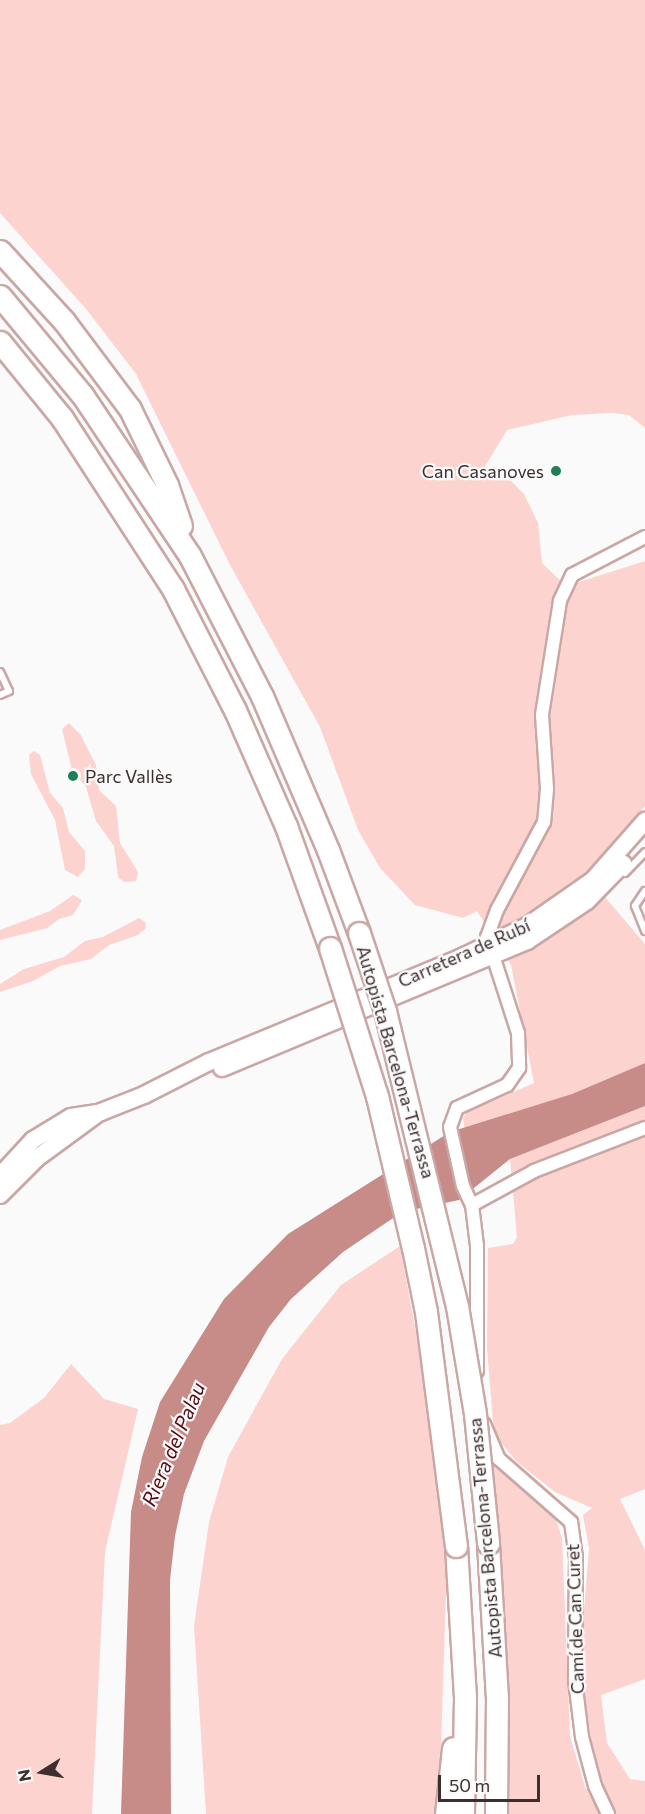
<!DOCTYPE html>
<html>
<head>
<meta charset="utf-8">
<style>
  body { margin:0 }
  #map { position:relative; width:645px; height:1814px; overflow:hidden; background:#fafafa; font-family:Commissioner,sans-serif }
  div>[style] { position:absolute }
  .green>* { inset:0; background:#fcd3cf }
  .water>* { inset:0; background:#c78b88 }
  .roads { filter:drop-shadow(2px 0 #c9a7a5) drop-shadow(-2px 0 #c9a7a5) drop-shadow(0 2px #c9a7a5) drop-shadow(0 -2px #c9a7a5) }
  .lane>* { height:6px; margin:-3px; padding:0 3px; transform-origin:3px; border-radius:3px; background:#fff }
  .street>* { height:12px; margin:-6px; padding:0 6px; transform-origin:6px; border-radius:6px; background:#fff }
  .secondary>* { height:16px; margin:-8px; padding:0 8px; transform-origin:8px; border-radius:8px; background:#fff }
  .highway>* { height:21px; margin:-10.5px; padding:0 10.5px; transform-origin:10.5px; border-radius:10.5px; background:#fff }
  .bridges { filter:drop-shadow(2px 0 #c9a7a5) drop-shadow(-2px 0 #c9a7a5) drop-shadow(0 2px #c9a7a5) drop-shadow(0 -2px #c9a7a5) }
  .highway-bridge>* { height:21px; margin:-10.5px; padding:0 10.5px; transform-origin:10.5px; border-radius:10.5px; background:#fff }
  .dots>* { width:16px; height:16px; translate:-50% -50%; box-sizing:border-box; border:3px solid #fafafa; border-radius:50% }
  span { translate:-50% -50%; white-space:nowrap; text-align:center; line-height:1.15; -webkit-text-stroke:4.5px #fafafa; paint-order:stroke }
  .poi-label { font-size:18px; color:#3d2f2e }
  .right { translate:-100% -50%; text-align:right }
  .left { translate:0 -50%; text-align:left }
  .street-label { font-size:18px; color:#3d2f2e }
  .water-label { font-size:20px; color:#530a10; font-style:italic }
  .north { position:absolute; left:12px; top:1742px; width:60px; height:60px; -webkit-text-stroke:4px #fafafa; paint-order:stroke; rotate:259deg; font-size:16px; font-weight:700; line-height:24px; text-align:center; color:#3d2f2e }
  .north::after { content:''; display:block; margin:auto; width:21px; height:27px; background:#3d2f2e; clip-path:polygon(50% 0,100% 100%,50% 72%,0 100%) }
  .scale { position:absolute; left:438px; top:1775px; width:102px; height:27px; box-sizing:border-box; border:3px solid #3d2f2e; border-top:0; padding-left:8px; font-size:18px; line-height:21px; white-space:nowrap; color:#3d2f2e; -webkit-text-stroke:4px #fafafa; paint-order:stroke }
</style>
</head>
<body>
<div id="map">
  <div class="green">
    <i style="clip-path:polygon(0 0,645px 0,645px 428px,629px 415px,612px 413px,572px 415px,507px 430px,479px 476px,511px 481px,524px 494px,538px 523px,542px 563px,566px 586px,645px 561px,645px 806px,587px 876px,645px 944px,645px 1063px,572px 1094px,465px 1131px,463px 1118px,467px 1112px,534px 1083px,511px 965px,477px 911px,463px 918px,415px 905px,380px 868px,358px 830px,320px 727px,230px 565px,136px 374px,87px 310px,0 213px)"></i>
    <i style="clip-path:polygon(69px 723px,80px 734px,96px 765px,99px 790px,116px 806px,120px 843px,138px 872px,136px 881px,124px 882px,118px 877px,114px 846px,96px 821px,86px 787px,72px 770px,62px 729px)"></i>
    <i style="clip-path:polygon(34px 751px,40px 755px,50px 793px,63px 808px,69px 832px,85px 851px,85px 869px,78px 877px,65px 870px,55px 820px,31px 774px,29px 755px)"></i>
    <i style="clip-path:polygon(73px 895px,82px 900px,73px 915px,59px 919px,47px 928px,0 940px,0 930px,50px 911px)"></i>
    <i style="clip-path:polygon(139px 918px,145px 922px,146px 928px,138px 935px,109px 945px,91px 959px,60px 966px,33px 981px,0 992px,0 984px,24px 969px,64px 957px,85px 941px,103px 937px)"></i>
    <i style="clip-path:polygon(645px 1106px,645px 1489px,620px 1499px,645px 1550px,645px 1679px,601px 1695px,607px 1743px,630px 1779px,645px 1781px,645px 1814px,616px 1814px,604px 1798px,592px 1747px,580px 1661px,589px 1548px,583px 1515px,592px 1508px,555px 1492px,517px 1462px,494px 1434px,487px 1348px,488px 1248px,513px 1244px,517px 1237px,510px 1159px)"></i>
    <i style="clip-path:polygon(400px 1246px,419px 1349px,447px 1564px,441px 1744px,435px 1814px,206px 1814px,194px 1626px,209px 1522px,228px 1457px,282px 1359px,341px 1285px)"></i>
    <i style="clip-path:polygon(71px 1364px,104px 1399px,138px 1409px,105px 1552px,92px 1814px,0 1814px,0 1425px,10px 1423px,44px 1398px)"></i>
    <i style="clip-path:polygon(490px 1463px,536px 1497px,556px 1520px,562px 1538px,570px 1736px,585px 1787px,600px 1814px,509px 1814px,507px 1673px)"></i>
  </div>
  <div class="water">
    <i style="clip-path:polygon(645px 1063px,645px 1106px,510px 1159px,459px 1200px,402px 1212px,343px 1252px,291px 1299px,269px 1327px,204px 1441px,184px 1494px,175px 1536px,170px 1580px,171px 1814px,121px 1814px,131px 1512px,142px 1457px,160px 1402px,224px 1299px,288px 1234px,450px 1132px,572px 1094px)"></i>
  </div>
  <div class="roads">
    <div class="lane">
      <i style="left:0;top:672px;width:21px;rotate:65deg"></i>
      <i style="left:9px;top:691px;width:10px;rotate:156deg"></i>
      <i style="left:625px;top:873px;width:29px;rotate:-46deg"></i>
      <i style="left:645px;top:891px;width:18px;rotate:124deg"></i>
      <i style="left:635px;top:906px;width:27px;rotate:68deg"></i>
    </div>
    <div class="street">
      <i style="left:645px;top:537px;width:82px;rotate:152.5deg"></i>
      <i style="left:572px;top:575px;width:29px;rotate:115deg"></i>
      <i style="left:560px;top:601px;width:115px;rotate:99deg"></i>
      <i style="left:542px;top:715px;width:74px;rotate:86.1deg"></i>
      <i style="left:547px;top:789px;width:33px;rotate:95deg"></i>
      <i style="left:544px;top:822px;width:100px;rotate:118.1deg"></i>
      <i style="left:497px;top:910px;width:29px;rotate:110deg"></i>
      <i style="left:487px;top:937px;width:101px;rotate:72.1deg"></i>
      <i style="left:518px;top:1033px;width:35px;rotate:88deg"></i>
      <i style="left:519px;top:1068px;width:21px;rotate:125deg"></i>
      <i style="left:507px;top:1085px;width:55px;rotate:155.3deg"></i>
      <i style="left:457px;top:1108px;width:20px;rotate:110deg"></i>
      <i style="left:450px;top:1127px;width:60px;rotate:77.6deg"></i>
      <i style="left:463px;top:1186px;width:21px;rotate:65deg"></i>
      <i style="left:472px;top:1205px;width:71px;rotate:-28.7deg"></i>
      <i style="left:534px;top:1171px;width:119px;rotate:-21.2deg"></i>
      <i style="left:472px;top:1205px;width:41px;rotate:83deg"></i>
      <i style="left:477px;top:1246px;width:125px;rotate:90deg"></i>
      <i style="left:484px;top:1424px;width:38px;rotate:67deg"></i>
      <i style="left:499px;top:1459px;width:96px;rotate:41.2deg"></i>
      <i style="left:571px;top:1522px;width:35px;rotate:82deg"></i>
      <i style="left:576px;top:1557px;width:123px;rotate:90.5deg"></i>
      <i style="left:575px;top:1680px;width:57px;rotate:83deg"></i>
      <i style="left:582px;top:1737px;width:51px;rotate:75.1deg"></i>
      <i style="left:595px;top:1786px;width:31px;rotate:65deg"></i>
    </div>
    <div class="secondary">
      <i style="left:222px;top:1068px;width:330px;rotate:-22.6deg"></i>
      <i style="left:527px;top:941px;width:72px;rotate:-33.7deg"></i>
      <i style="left:587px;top:901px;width:52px;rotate:-45.8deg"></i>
      <i style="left:0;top:1176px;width:49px;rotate:-47.5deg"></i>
      <i style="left:33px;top:1140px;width:44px;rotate:-31.2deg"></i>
      <i style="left:71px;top:1117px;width:30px;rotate:-9deg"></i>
      <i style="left:101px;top:1112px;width:46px;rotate:-21.6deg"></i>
      <i style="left:144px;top:1095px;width:73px;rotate:-26.9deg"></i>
      <i style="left:209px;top:1062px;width:272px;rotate:-22.5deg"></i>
      <i style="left:460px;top:958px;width:74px;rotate:-25.5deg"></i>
      <i style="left:527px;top:926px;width:80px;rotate:-34.9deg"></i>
      <i style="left:593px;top:880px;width:79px;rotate:-48.6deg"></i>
      <i style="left:0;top:1195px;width:52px;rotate:-45deg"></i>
      <i style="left:37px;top:1158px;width:74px;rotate:-36.3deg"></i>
    </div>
    <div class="highway">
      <i style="left:0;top:251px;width:95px;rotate:47.6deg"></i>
      <i style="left:64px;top:321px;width:110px;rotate:53.1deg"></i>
      <i style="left:130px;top:409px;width:85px;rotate:64deg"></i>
      <i style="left:167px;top:485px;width:43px;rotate:71.1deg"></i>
      <i style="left:0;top:296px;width:130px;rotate:50.3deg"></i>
      <i style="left:83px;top:396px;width:192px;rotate:56.2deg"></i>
      <i style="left:190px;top:556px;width:157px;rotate:62.8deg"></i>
      <i style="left:262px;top:696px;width:168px;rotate:66.8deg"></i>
      <i style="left:328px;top:850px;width:89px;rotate:69.5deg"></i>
      <i style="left:0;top:342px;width:98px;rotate:50.8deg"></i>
      <i style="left:62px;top:418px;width:204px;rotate:57deg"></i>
      <i style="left:173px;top:589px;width:136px;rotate:62.9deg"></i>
      <i style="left:235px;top:710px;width:127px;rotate:66.3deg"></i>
      <i style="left:286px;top:826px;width:130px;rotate:70.2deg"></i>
      <i style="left:488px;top:1543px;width:154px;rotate:86.7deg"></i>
      <i style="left:497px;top:1697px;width:117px;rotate:90.5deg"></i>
      <i style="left:456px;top:1546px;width:152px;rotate:86.6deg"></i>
      <i style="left:465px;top:1698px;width:116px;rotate:91deg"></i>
      <i style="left:446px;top:1814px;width:66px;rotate:-83.9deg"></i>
    </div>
  </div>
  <div class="bridges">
    <div class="highway-bridge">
      <i style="left:359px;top:933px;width:82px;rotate:71.6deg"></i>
      <i style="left:385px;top:1011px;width:304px;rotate:76.3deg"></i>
      <i style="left:457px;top:1306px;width:109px;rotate:80.5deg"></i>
      <i style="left:475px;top:1414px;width:130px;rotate:84.2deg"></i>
      <i style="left:330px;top:948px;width:155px;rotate:72.4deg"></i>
      <i style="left:377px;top:1096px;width:156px;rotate:76.7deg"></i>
      <i style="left:413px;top:1248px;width:65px;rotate:78.5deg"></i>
      <i style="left:426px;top:1312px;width:236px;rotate:82.7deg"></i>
    </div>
  </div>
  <div class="dots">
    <i style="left:556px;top:471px;background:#207f56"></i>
    <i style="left:73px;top:776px;background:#207f56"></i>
  </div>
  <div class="poi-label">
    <span class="right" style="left:544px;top:471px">Can Casanoves</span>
    <span class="left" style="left:85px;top:776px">Parc Vallès</span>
  </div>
  <div class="street-label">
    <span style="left:464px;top:953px;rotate:-24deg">Carretera de Rubí</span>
    <span style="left:396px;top:1062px;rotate:74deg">Autopista Barcelona-Terrassa</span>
    <span style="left:485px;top:1538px;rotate:-95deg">Autopista Barcelona-Terrassa</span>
    <span style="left:575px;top:1619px;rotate:-92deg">Camí de Can Curet</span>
  </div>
  <div class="water-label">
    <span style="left:173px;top:1444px;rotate:-67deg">Riera del Palau</span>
  </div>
  <div class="north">N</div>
  <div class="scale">50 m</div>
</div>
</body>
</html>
